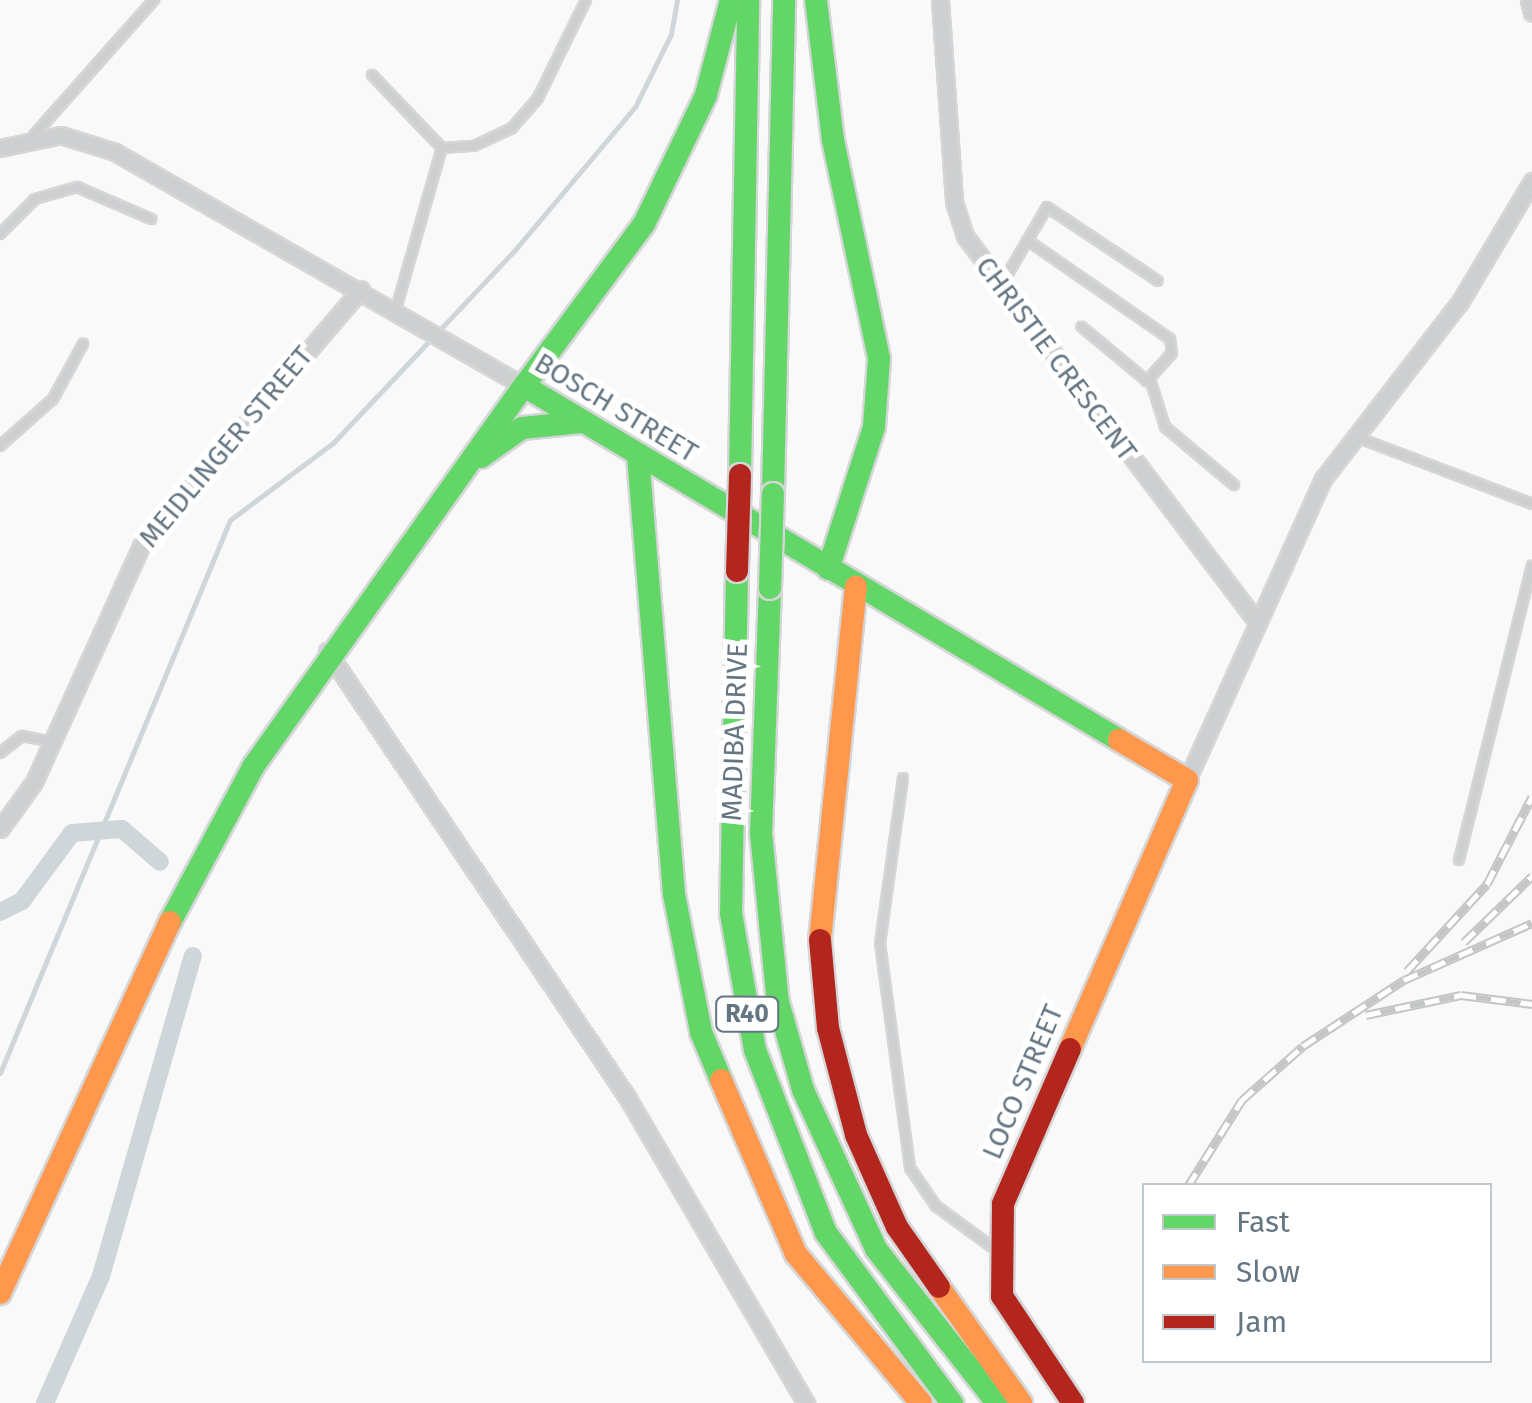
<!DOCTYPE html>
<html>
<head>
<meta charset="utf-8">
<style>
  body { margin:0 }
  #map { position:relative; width:1532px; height:1403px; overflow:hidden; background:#f9f9f9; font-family:"Fira Sans",sans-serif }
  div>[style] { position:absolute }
  .stream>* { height:5px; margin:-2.5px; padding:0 2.5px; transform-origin:2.5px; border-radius:2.5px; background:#ced6d9 }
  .canal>* { height:18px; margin:-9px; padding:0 9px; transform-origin:9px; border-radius:9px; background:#ced6d9 }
  .roads { filter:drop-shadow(2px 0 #d5d6d7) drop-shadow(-2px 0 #d5d6d7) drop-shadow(0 2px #d5d6d7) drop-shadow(0 -2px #d5d6d7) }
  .lane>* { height:8px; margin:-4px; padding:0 4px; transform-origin:4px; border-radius:4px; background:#cecfd0 }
  .street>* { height:15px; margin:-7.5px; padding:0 7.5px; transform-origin:7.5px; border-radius:7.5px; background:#cecfd0 }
  .fast>* { height:22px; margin:-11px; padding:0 11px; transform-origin:11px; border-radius:11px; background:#63d668 }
  .slow>* { height:22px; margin:-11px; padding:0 11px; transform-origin:11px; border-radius:11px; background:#ff974d }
  .jam>* { height:22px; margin:-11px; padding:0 11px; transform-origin:11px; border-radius:11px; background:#b3261e }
  .rail>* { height:9px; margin-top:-4.5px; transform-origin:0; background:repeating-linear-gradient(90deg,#fff 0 15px,#c3c5c6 0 30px); box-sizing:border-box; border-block:2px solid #c3c5c6 }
  .bridges { filter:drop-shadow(2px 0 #d5d6d7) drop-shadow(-2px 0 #d5d6d7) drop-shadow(0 2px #d5d6d7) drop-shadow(0 -2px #d5d6d7) }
  .fast-bridge>* { height:22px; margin:-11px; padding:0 11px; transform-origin:11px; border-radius:11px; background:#63d668 }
  .jam-bridge>* { height:22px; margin:-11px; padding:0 11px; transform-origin:11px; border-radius:11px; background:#b3261e }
  span { translate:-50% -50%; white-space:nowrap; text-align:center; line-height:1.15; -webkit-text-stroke:10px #fff; paint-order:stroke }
  .shield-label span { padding:2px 8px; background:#fff; border:2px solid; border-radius:8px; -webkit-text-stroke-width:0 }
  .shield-label { font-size:25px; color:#657683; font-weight:700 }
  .street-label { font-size:28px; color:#657683 }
  .legend { position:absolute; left:1142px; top:1183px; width:350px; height:180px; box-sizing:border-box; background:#fff; border:2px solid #c1c8cd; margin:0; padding:12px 18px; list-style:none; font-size:30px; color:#657683 }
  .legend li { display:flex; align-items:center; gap:20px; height:50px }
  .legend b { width:50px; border:2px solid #c1c8cd }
</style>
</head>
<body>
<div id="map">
  <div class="stream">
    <i style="left:0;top:1073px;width:599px;rotate:-67.42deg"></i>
    <i style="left:230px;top:520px;width:129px;rotate:-36.8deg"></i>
    <i style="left:333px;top:443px;width:264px;rotate:-46.7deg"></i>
    <i style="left:514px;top:251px;width:188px;rotate:-50deg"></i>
    <i style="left:635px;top:107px;width:81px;rotate:-63.7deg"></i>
    <i style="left:671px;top:34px;width:35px;rotate:-80deg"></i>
  </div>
  <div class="canal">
    <i style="left:0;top:912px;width:25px;rotate:-27deg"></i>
    <i style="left:22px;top:901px;width:84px;rotate:-53.7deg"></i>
    <i style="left:72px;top:833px;width:50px;rotate:-4.6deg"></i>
    <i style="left:122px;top:829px;width:50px;rotate:41deg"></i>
    <i style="left:45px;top:1403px;width:139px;rotate:-66.2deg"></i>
    <i style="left:101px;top:1276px;width:333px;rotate:-74deg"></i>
  </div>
  <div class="roads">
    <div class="lane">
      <i style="left:372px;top:75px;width:101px;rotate:46.2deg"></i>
      <i style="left:442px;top:148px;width:32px;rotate:-4deg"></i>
      <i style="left:474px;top:146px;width:42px;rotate:-25.3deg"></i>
      <i style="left:512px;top:128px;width:40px;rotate:-49deg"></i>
      <i style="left:538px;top:98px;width:109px;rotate:-63.9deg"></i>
      <i style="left:34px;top:135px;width:181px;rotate:-48.4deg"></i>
      <i style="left:0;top:234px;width:49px;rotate:-45deg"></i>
      <i style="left:35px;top:199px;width:44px;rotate:-15.9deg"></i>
      <i style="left:77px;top:187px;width:81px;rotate:23.4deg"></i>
      <i style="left:1027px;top:240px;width:174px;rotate:34.7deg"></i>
      <i style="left:1170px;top:339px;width:14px;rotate:82deg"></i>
      <i style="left:1172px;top:353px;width:38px;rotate:132deg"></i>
      <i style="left:1147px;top:381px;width:85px;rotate:-140.3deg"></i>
      <i style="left:1002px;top:284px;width:89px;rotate:-59.7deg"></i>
      <i style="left:1047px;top:207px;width:133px;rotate:33.7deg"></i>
      <i style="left:396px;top:309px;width:167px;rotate:-74.1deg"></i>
      <i style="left:1151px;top:382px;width:47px;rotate:72.7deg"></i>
      <i style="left:1165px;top:427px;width:90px;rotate:40deg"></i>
      <i style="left:1356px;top:437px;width:188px;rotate:20.8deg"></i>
      <i style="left:0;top:446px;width:71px;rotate:-41.6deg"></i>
      <i style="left:53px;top:399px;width:63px;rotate:-61.4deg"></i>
      <i style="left:0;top:753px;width:28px;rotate:-38deg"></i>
      <i style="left:22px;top:736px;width:32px;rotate:11deg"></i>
      <i style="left:903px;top:778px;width:167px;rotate:97.9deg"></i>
      <i style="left:880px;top:943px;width:227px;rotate:82.4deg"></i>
      <i style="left:910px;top:1168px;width:46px;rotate:55.6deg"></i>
      <i style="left:936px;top:1206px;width:74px;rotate:36.3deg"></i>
      <i style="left:1459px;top:860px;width:303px;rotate:-76.1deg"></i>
    </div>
    <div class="street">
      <i style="left:940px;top:0;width:202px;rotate:86deg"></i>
      <i style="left:954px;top:202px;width:36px;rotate:72deg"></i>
      <i style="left:965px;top:236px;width:485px;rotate:52.9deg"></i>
      <i style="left:1529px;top:0;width:13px;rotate:77deg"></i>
      <i style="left:0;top:148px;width:62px;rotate:-12deg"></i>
      <i style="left:61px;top:135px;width:57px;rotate:17.5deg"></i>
      <i style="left:115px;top:152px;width:471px;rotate:29.8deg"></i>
      <i style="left:327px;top:651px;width:538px;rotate:56.07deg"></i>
      <i style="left:627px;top:1097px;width:355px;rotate:59.7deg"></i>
      <i style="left:1187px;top:780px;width:330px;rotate:-65.7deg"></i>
      <i style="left:1323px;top:479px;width:224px;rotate:-52.3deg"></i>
      <i style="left:1460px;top:302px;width:141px;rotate:-59.2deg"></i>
      <i style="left:0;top:829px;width:58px;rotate:-54.1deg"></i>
      <i style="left:34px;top:782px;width:259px;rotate:-65.6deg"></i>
      <i style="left:141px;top:546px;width:338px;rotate:-49.4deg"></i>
    </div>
    <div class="fast">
      <i style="left:816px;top:0;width:141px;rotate:83.1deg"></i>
      <i style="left:833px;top:140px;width:224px;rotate:78.1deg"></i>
      <i style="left:879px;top:359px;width:68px;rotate:94.2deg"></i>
      <i style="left:874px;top:427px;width:149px;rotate:107.9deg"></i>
      <i style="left:524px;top:386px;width:202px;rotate:-53.5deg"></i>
      <i style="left:644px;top:224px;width:143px;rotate:-64.3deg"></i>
      <i style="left:706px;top:95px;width:98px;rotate:-75.3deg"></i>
      <i style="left:638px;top:456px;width:439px;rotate:85.3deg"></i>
      <i style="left:674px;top:894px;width:141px;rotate:78.9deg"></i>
      <i style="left:701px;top:1032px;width:52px;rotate:67.4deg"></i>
      <i style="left:481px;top:457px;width:50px;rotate:-35.3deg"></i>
      <i style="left:522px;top:428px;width:60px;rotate:-5.7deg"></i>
      <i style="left:740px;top:475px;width:475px;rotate:-89deg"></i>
      <i style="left:773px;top:494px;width:494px;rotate:-88.7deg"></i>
      <i style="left:737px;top:571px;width:342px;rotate:91deg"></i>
      <i style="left:731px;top:913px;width:139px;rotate:80.1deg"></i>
      <i style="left:755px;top:1050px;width:196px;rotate:68.8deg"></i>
      <i style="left:826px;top:1233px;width:212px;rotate:53.5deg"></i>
      <i style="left:770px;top:588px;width:245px;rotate:92.1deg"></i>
      <i style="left:761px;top:833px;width:170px;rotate:84.3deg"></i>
      <i style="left:778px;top:1002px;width:91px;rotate:74.1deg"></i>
      <i style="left:803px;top:1090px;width:175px;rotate:65.3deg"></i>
      <i style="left:876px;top:1249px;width:196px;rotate:51.8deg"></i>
      <i style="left:170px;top:922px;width:176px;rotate:-61.8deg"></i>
      <i style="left:253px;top:767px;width:468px;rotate:-54.6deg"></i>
      <i style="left:524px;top:386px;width:692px;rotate:30.75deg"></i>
    </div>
    <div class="slow">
      <i style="left:820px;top:940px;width:355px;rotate:-84.2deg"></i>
      <i style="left:1070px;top:1049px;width:293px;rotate:-66.5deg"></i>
      <i style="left:1187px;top:780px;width:79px;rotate:-149.5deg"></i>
      <i style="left:721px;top:1080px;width:189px;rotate:66.7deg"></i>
      <i style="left:796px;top:1254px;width:194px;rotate:50deg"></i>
      <i style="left:939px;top:1287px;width:142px;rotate:54.7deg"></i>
      <i style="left:0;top:1293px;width:408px;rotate:-65.4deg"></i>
    </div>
    <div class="jam">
      <i style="left:820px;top:940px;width:88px;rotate:84.8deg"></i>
      <i style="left:828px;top:1028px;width:111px;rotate:75.3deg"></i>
      <i style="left:856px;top:1135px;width:101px;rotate:66deg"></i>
      <i style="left:897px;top:1227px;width:73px;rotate:55deg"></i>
      <i style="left:1070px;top:1049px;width:169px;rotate:113.4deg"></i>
      <i style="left:1003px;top:1204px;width:92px;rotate:90.6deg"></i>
      <i style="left:1002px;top:1296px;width:128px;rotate:56.4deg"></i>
    </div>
  </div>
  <div class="rail">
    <i style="left:1464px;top:942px;width:95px;rotate:-44.1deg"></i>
    <i style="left:1407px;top:971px;width:118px;rotate:-47.4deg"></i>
    <i style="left:1487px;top:884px;width:98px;rotate:-62.7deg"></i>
    <i style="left:1366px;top:1015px;width:97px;rotate:-11.9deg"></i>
    <i style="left:1461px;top:995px;width:72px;rotate:7.2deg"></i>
    <i style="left:1188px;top:1186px;width:102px;rotate:-57.9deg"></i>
    <i style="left:1242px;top:1100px;width:81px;rotate:-41.5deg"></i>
    <i style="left:1303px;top:1046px;width:121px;rotate:-33.2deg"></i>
    <i style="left:1404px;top:980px;width:140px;rotate:-24deg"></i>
  </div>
  <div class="bridges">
    <div class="fast-bridge">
      <i style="left:770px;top:588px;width:94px;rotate:-88.2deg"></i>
    </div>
    <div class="jam-bridge">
      <i style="left:737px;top:571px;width:96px;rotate:-88.2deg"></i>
    </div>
  </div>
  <div class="shield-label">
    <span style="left:747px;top:1014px">R40</span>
  </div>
  <div class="street-label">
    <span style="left:1056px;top:359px;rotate:53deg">CHRISTIE CRESCENT</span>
    <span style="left:616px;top:408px;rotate:31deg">BOSCH STREET</span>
    <span style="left:226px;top:447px;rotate:-50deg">MEIDLINGER STREET</span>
    <span style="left:735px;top:732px;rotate:-88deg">MADIBA DRIVE</span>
    <span style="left:1023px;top:1082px;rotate:-67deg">LOCO STREET</span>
  </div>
  <ul class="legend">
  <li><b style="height:12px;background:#63d668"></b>Fast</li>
  <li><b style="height:12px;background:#ff974d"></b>Slow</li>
  <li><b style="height:12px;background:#b3261e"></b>Jam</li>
  </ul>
</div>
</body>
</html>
